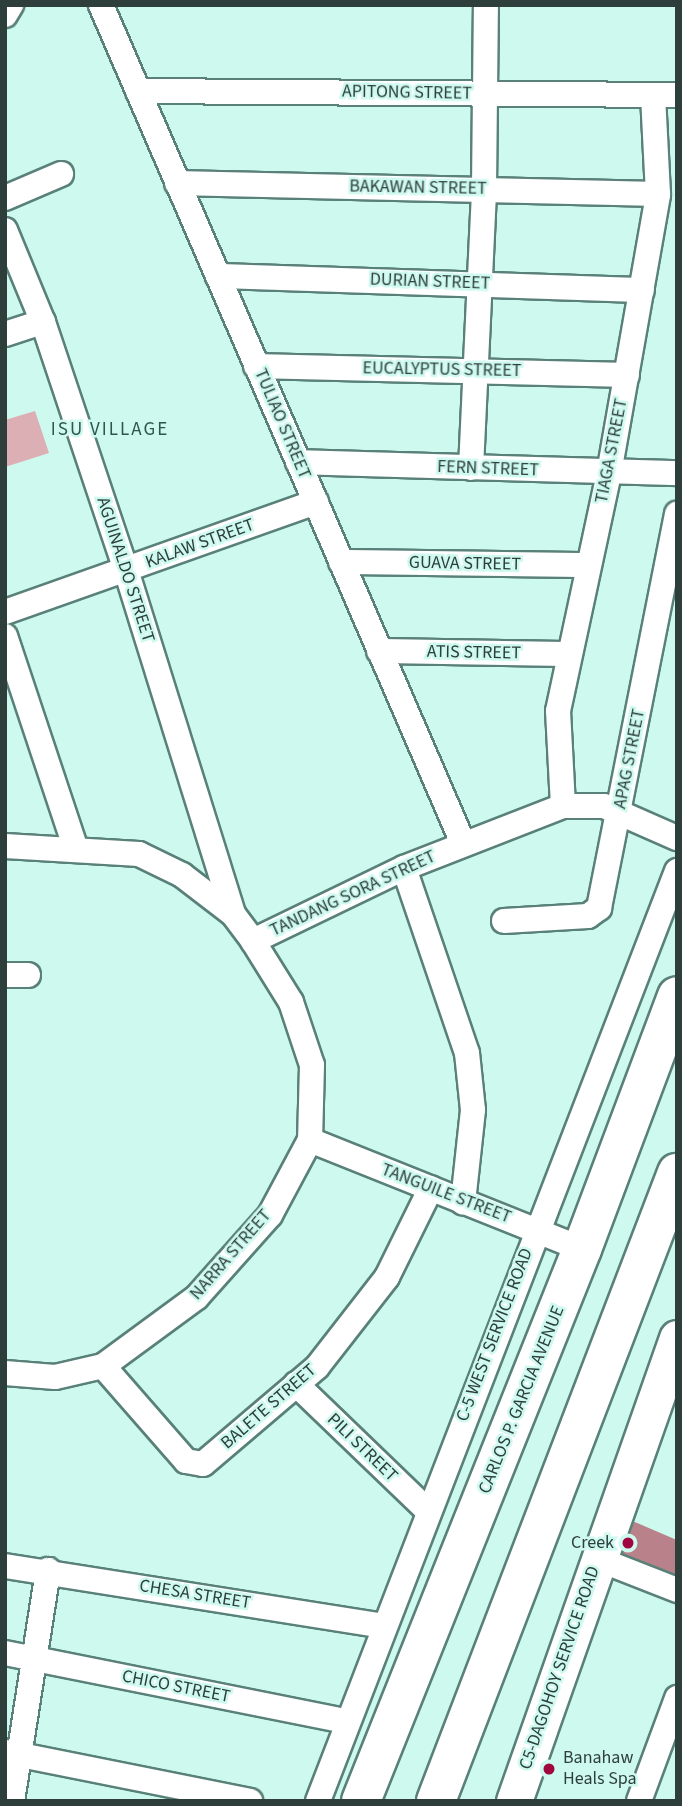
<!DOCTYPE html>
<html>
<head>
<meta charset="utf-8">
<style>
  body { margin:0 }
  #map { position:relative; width:682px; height:1806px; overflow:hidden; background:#cdf9ef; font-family:"Source Sans 3",sans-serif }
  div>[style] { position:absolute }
  .green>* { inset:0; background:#dcafb5 }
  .river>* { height:44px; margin:-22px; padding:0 22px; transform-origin:22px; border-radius:22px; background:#b9828a }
  .roads { filter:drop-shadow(2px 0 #598079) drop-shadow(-2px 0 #598079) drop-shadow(0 2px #598079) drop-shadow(0 -2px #598079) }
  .minor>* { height:24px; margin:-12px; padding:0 12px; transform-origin:12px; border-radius:12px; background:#fff }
  .secondary>* { height:35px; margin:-17.5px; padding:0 17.5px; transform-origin:17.5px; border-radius:17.5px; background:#fff }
  .primary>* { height:38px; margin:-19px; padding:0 19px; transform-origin:19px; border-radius:19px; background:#fff }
  .dots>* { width:19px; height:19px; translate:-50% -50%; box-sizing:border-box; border:4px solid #cdf9ef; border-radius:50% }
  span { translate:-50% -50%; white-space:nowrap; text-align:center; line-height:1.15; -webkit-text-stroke:5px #cdf9ef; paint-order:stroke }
  .street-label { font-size:18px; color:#2e3f3b }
  .poi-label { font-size:18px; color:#2e3f3b }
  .right { translate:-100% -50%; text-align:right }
  .left { translate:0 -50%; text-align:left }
  .neighbourhood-label { font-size:19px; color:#2f554e; letter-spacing:2px }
  .frame { position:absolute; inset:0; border:7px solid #2e3f3b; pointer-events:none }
</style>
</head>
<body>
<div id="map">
  <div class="green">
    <i style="clip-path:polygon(35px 411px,49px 453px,5px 467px,5px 420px)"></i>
  </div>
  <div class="river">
    <i style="left:628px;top:1543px;width:53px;rotate:23.2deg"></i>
  </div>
  <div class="roads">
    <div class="minor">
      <i style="left:101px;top:5px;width:913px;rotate:66.64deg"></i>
      <i style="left:5px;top:15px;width:12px;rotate:-59deg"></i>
      <i style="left:138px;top:91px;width:539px;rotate:0.43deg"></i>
      <i style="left:177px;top:183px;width:481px;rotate:1.3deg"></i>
      <i style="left:5px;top:198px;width:61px;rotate:-23.2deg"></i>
      <i style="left:5px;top:230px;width:100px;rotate:67.6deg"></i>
      <i style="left:43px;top:322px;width:262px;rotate:71.5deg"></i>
      <i style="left:126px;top:570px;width:360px;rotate:72.7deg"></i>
      <i style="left:218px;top:276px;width:424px;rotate:1.9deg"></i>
      <i style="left:5px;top:334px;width:40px;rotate:-18deg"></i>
      <i style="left:256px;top:366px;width:371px;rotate:1.4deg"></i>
      <i style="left:298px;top:462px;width:379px;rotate:1.7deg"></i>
      <i style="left:471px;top:468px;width:279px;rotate:-87.3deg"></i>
      <i style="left:484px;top:189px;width:184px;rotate:-89.4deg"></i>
      <i style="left:341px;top:562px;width:247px;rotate:0.7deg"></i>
      <i style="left:5px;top:612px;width:330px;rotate:-19.5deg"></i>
      <i style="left:5px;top:636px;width:222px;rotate:71.6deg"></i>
      <i style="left:379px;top:651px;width:189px;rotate:0.9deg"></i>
      <i style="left:563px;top:806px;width:95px;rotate:-93deg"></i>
      <i style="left:558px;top:711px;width:243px;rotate:-77.9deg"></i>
      <i style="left:609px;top:473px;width:283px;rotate:-80deg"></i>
      <i style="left:658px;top:194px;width:99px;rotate:-92.9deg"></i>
      <i style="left:5px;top:846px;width:134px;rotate:3.4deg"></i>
      <i style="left:139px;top:854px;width:48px;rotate:26deg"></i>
      <i style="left:182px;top:875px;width:64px;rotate:37.4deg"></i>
      <i style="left:233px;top:914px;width:34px;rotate:53deg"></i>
      <i style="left:253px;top:941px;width:72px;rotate:58.1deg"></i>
      <i style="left:291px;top:1002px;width:66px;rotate:71.6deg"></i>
      <i style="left:312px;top:1065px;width:75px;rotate:91.5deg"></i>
      <i style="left:310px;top:1140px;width:85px;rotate:118.1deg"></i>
      <i style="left:270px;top:1215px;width:110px;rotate:131.7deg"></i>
      <i style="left:197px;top:1297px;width:117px;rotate:143.7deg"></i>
      <i style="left:103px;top:1366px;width:49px;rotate:167.1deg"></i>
      <i style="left:55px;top:1377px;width:50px;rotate:-175.4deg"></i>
      <i style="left:404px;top:868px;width:195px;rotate:71.2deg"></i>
      <i style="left:467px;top:1053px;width:57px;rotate:84deg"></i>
      <i style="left:473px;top:1110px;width:93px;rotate:96.2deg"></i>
      <i style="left:504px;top:921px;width:84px;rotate:-3.4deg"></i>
      <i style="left:588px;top:916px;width:14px;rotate:-36deg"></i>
      <i style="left:599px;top:908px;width:402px;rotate:-78.8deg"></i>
      <i style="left:253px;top:941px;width:168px;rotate:-25.8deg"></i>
      <i style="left:404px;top:868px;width:171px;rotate:-21.3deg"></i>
      <i style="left:563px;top:806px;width:41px"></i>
      <i style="left:604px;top:806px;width:80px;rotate:23.7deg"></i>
      <i style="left:5px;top:975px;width:23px"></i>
      <i style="left:310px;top:1140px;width:293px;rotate:21.8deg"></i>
      <i style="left:103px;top:1366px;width:126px;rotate:48.9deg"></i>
      <i style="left:186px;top:1461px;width:17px;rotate:10deg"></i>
      <i style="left:203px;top:1464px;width:150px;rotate:-40.4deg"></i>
      <i style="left:317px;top:1367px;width:114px;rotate:-52.1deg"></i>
      <i style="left:387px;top:1277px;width:99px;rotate:-63.7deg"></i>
      <i style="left:296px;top:1384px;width:183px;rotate:43.9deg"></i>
      <i style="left:598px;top:1559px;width:85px;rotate:21.4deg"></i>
      <i style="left:5px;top:1566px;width:383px;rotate:9deg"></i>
      <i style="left:5px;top:1653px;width:348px;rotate:11.3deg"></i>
      <i style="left:5px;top:1752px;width:250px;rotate:11.3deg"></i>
      <i style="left:12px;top:1801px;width:234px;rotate:-81.1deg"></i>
      <i style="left:318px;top:1801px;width:997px;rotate:-68.89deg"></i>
      <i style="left:639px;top:1801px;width:110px;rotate:-69.7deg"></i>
    </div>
    <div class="secondary">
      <i style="left:514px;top:1801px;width:491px;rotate:-70.6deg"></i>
    </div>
    <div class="primary">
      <i style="left:361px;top:1801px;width:595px;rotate:-68.18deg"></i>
      <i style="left:582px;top:1249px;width:270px;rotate:-69.4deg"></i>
      <i style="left:436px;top:1801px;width:673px;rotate:-69.01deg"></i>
    </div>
  </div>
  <div class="dots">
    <i style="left:628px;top:1543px;background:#a10540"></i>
    <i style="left:549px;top:1769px;background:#a10540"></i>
  </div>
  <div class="street-label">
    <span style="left:407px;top:93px;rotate:1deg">APITONG STREET</span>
    <span style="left:418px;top:188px;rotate:1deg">BAKAWAN STREET</span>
    <span style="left:430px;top:282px;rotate:2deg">DURIAN STREET</span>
    <span style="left:442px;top:370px;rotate:1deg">EUCALYPTUS STREET</span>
    <span style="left:282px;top:424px;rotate:67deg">TULIAO STREET</span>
    <span style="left:612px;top:451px;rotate:-79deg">TIAGA STREET</span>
    <span style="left:488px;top:469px;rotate:2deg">FERN STREET</span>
    <span style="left:200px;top:544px;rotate:-20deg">KALAW STREET</span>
    <span style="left:465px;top:564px;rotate:1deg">GUAVA STREET</span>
    <span style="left:125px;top:570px;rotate:72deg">AGUINALDO STREET</span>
    <span style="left:474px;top:653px;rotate:1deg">ATIS STREET</span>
    <span style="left:630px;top:759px;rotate:-79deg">APAG STREET</span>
    <span style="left:353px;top:894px;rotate:-25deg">TANDANG SORA STREET</span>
    <span style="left:446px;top:1194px;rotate:21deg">TANGUILE STREET</span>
    <span style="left:231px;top:1255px;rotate:-49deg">NARRA STREET</span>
    <span style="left:495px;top:1335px;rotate:-69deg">C-5 WEST SERVICE ROAD</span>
    <span style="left:522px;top:1400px;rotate:-68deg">CARLOS P. GARCIA AVENUE</span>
    <span style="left:269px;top:1407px;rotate:-41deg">BALETE STREET</span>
    <span style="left:362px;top:1448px;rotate:44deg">PILI STREET</span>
    <span style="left:195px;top:1595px;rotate:9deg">CHESA STREET</span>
    <span style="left:560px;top:1668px;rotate:-71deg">C5-DAGOHOY SERVICE ROAD</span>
    <span style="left:176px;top:1687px;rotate:11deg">CHICO STREET</span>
  </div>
  <div class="poi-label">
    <span class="right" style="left:614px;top:1543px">Creek</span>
    <span class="left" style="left:563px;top:1769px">Banahaw<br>Heals Spa</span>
  </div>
  <div class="neighbourhood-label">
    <span style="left:110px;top:430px">ISU VILLAGE</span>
  </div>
  <div class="frame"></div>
</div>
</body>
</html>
